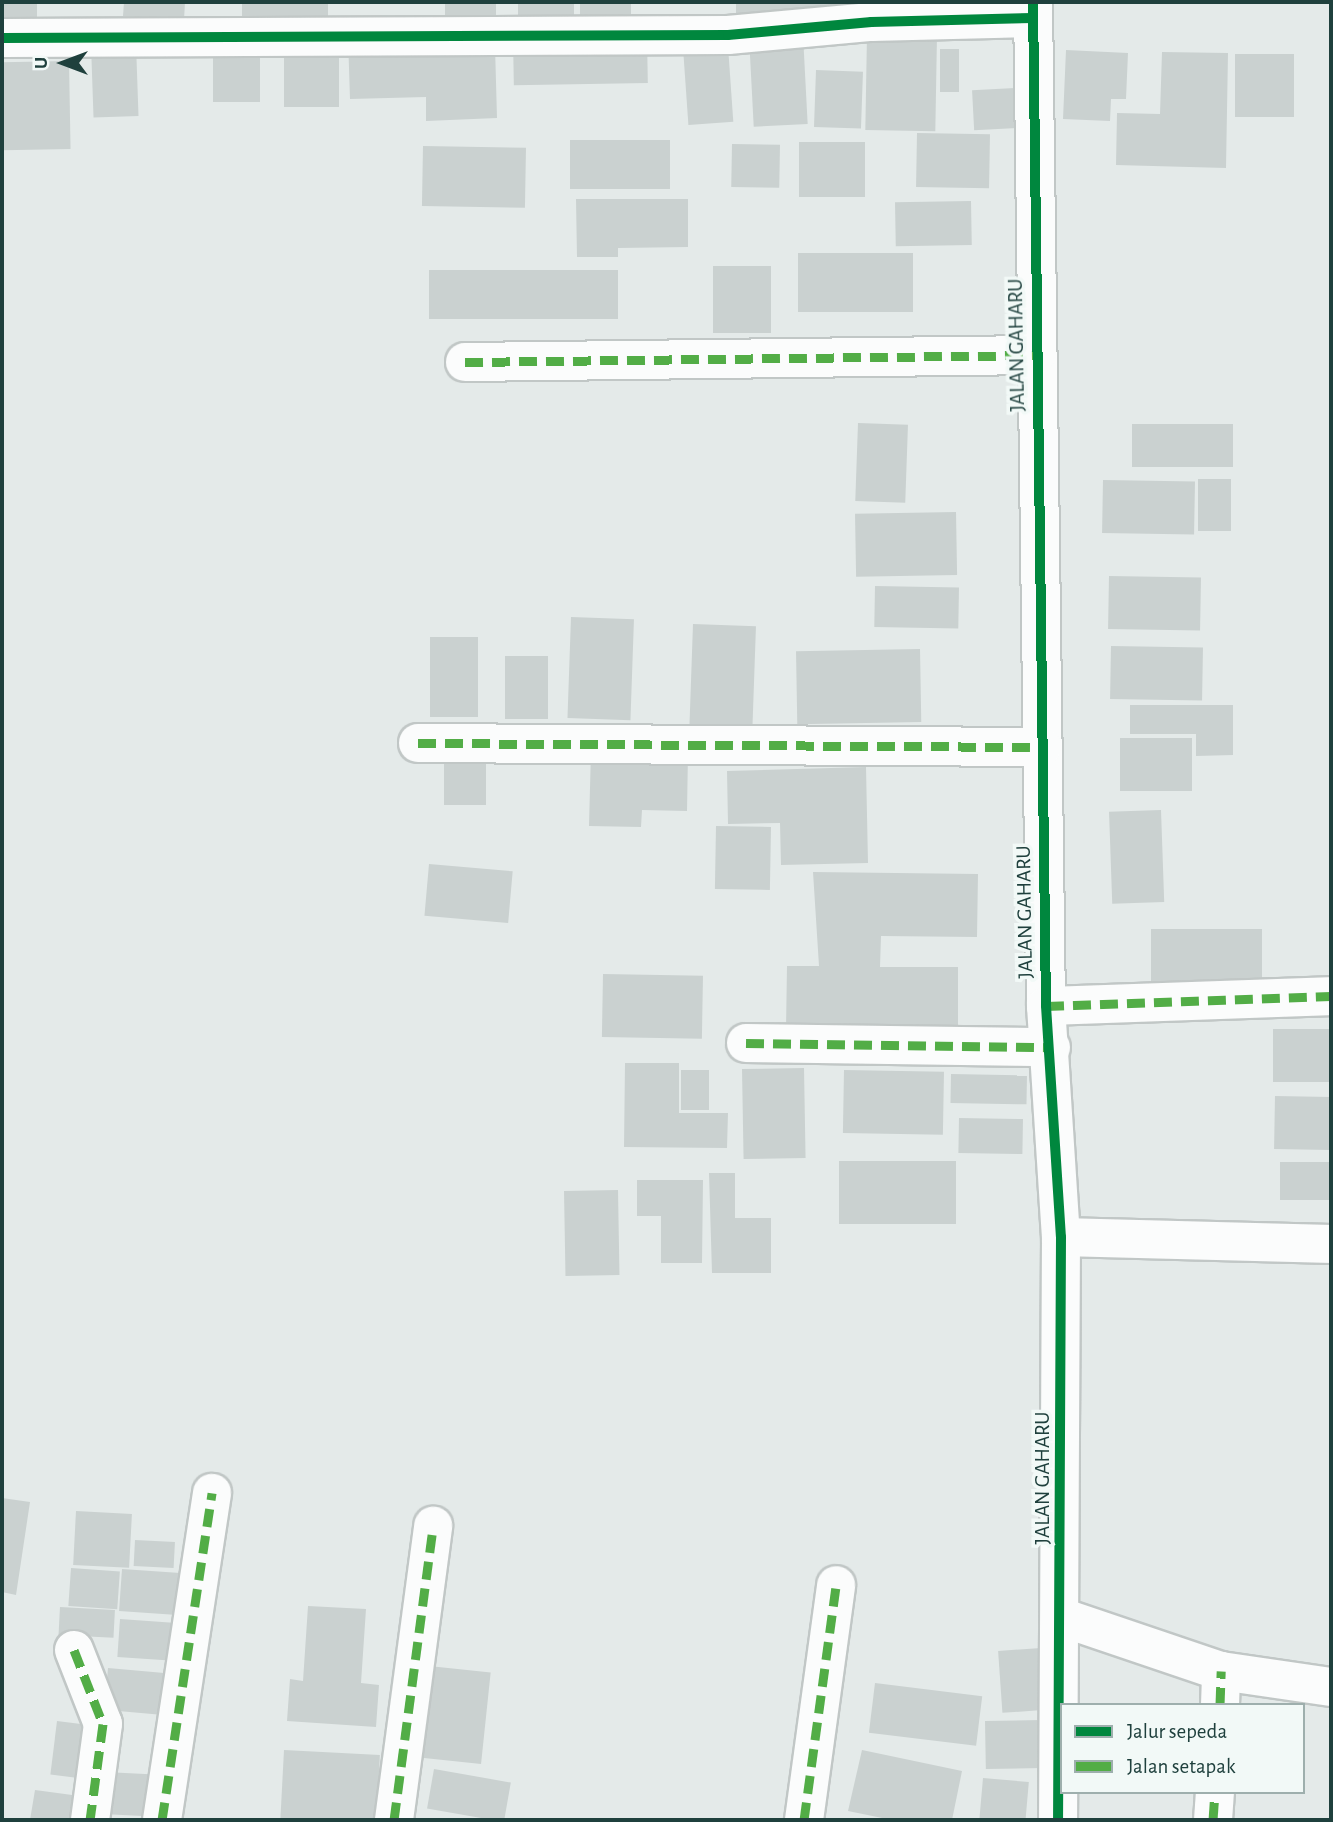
<!DOCTYPE html>
<html>
<head>
<meta charset="utf-8">
<style>
  body { margin:0 }
  #map { position:relative; width:1333px; height:1822px; overflow:hidden; background:#e4eae9; font-family:"Alegreya Sans",sans-serif }
  div>[style] { position:absolute }
  .building>* { inset:0; background:#cad1d0; transform-origin:0 0 }
  .roads { filter:drop-shadow(2px 0 #c1c7c6) drop-shadow(-2px 0 #c1c7c6) drop-shadow(0 2px #c1c7c6) drop-shadow(0 -2px #c1c7c6) }
  .street>* { height:38px; margin:-19px; padding:0 19px; transform-origin:19px; border-radius:19px; background:#fbfcfc }
  .quiet>* { height:9px; margin-top:-4.5px; transform-origin:0; background:repeating-linear-gradient(90deg,#52ad46 0 18px,transparent 0 27px) }
  .cycleway>* { height:10px; margin:-5px; padding:0 5px; transform-origin:5px; border-radius:5px; background:#00873e }
  span { translate:-50% -50%; white-space:nowrap; text-align:center; line-height:1.15; -webkit-text-stroke:7px #f2f9f7; paint-order:stroke }
  .street-label { font-size:21px; color:#1f403d }
  .frame { position:absolute; inset:0; border:4px solid #1f403d; pointer-events:none }
  .legend { position:absolute; left:1060px; top:1703px; width:245px; height:91px; box-sizing:border-box; background:#f2f9f7; border:2px solid #9eafad; margin:0; padding:9px 12px; list-style:none; font-size:21px; color:#1f403d }
  .legend li { display:flex; align-items:center; gap:14px; height:35px }
  .legend b { width:35px; border:2px solid #9eafad }
  .north { position:absolute; left:28px; top:28px; width:70px; height:70px; -webkit-text-stroke:5px #f2f9f7; paint-order:stroke; rotate:270deg; font-size:19px; font-weight:700; line-height:28px; text-align:center; color:#1f403d }
  .north::after { content:''; display:block; margin:auto; width:24px; height:32px; background:#1f403d; clip-path:polygon(50% 0,100% 100%,50% 72%,0 100%) }
</style>
</head>
<body>
<div id="map">
  <div class="building">
    <i style="left:2px;top:2px;width:35px;height:20px"></i>
    <i style="clip-path:polygon(124px 2px,185px 2px,184px 20px,123px 16px)"></i>
    <i style="left:242px;top:2px;width:86px;height:26px"></i>
    <i style="left:445px;top:2px;width:51px;height:27px"></i>
    <i style="left:518px;top:2px;width:56px;height:20px"></i>
    <i style="left:580px;top:2px;width:51px;height:16px"></i>
    <i style="left:736px;top:2px;width:97px;height:25px"></i>
    <i style="left:867px;top:34px;width:70px;height:96px;rotate:1deg"></i>
    <i style="left:803px;top:35px;width:89px;height:54px;rotate:87deg"></i>
    <i style="left:647px;top:36px;width:47px;height:134px;rotate:89deg"></i>
    <i style="left:284px;top:37px;width:55px;height:70px"></i>
    <i style="clip-path:polygon(348px 37px,495px 46px,497px 118px,426px 121px,426px 97px,350px 99px)"></i>
    <i style="left:213px;top:42px;width:47px;height:60px"></i>
    <i style="left:136px;top:44px;width:72px;height:45px;rotate:88deg"></i>
    <i style="left:728px;top:46px;width:76px;height:45px;rotate:86deg"></i>
    <i style="left:940px;top:49px;width:19px;height:43px"></i>
    <i style="clip-path:polygon(1066px 50px,1128px 53px,1126px 99px,1111px 99px,1110px 121px,1063px 119px)"></i>
    <i style="clip-path:polygon(1162px 52px,1228px 53px,1226px 168px,1116px 165px,1117px 113px,1160px 114px)"></i>
    <i style="left:1235px;top:54px;width:59px;height:63px"></i>
    <i style="left:69px;top:61px;width:88px;height:67px;rotate:89deg"></i>
    <i style="left:816px;top:70px;width:47px;height:57px;rotate:2deg"></i>
    <i style="left:1015px;top:88px;width:40px;height:43px;rotate:87deg"></i>
    <i style="left:917px;top:133px;width:73px;height:54px;rotate:1deg"></i>
    <i style="left:670px;top:140px;width:49px;height:100px;rotate:90deg"></i>
    <i style="left:799px;top:142px;width:66px;height:55px"></i>
    <i style="left:732px;top:144px;width:48px;height:43px;rotate:1deg"></i>
    <i style="left:423px;top:146px;width:103px;height:60px;rotate:1deg"></i>
    <i style="clip-path:polygon(576px 199px,688px 199px,688px 247px,618px 248px,618px 257px,577px 257px)"></i>
    <i style="left:971px;top:201px;width:44px;height:76px;rotate:89deg"></i>
    <i style="left:798px;top:253px;width:115px;height:59px"></i>
    <i style="left:713px;top:266px;width:58px;height:67px"></i>
    <i style="left:429px;top:270px;width:189px;height:49px"></i>
    <i style="left:858px;top:423px;width:50px;height:78px;rotate:2deg"></i>
    <i style="left:1132px;top:424px;width:101px;height:43px"></i>
    <i style="left:1198px;top:479px;width:33px;height:52px"></i>
    <i style="left:1103px;top:480px;width:92px;height:53px;rotate:1deg"></i>
    <i style="left:956px;top:512px;width:63px;height:101px;rotate:89deg"></i>
    <i style="left:1109px;top:576px;width:92px;height:53px;rotate:1deg"></i>
    <i style="left:875px;top:586px;width:84px;height:41px;rotate:1deg"></i>
    <i style="left:571px;top:617px;width:63px;height:101px;rotate:2deg"></i>
    <i style="left:693px;top:624px;width:63px;height:101px;rotate:2deg"></i>
    <i style="left:430px;top:637px;width:48px;height:80px"></i>
    <i style="left:1111px;top:646px;width:92px;height:53px;rotate:1deg"></i>
    <i style="left:920px;top:649px;width:73px;height:124px;rotate:89deg"></i>
    <i style="left:505px;top:656px;width:43px;height:63px"></i>
    <i style="clip-path:polygon(1130px 705px,1233px 705px,1233px 755px,1196px 756px,1196px 734px,1130px 734px)"></i>
    <i style="left:1120px;top:738px;width:72px;height:53px"></i>
    <i style="clip-path:polygon(591px 750px,688px 753px,687px 811px,642px 810px,641px 827px,589px 826px)"></i>
    <i style="left:444px;top:753px;width:42px;height:52px"></i>
    <i style="clip-path:polygon(866px 767px,868px 863px,781px 865px,780px 823px,728px 824px,727px 771px)"></i>
    <i style="left:1161px;top:810px;width:92px;height:52px;rotate:88deg"></i>
    <i style="left:716px;top:826px;width:55px;height:63px;rotate:1deg"></i>
    <i style="left:429px;top:864px;width:84px;height:52px;rotate:5deg"></i>
    <i style="clip-path:polygon(813px 872px,978px 874px,977px 937px,881px 936px,880px 967px,958px 967px,958px 1031px,786px 1029px,787px 966px,819px 966px)"></i>
    <i style="left:1151px;top:929px;width:111px;height:53px"></i>
    <i style="left:603px;top:974px;width:100px;height:63px;rotate:1deg"></i>
    <i style="left:1273px;top:1029px;width:56px;height:53px"></i>
    <i style="clip-path:polygon(625px 1063px,679px 1063px,679px 1113px,728px 1113px,727px 1148px,624px 1147px)"></i>
    <i style="left:804px;top:1068px;width:90px;height:62px;rotate:89deg"></i>
    <i style="left:681px;top:1070px;width:28px;height:40px"></i>
    <i style="left:844px;top:1070px;width:100px;height:63px;rotate:1deg"></i>
    <i style="left:951px;top:1074px;width:76px;height:29px;rotate:1deg"></i>
    <i style="left:1275px;top:1096px;width:56px;height:53px;rotate:1deg"></i>
    <i style="left:959px;top:1118px;width:64px;height:35px;rotate:1deg"></i>
    <i style="left:839px;top:1161px;width:117px;height:63px"></i>
    <i style="left:1280px;top:1162px;width:51px;height:38px"></i>
    <i style="clip-path:polygon(709px 1173px,735px 1173px,735px 1218px,771px 1218px,771px 1273px,712px 1273px)"></i>
    <i style="clip-path:polygon(637px 1180px,703px 1180px,702px 1263px,661px 1263px,661px 1216px,637px 1216px)"></i>
    <i style="left:618px;top:1190px;width:85px;height:54px;rotate:89deg"></i>
    <i style="clip-path:polygon(2px 1498px,30px 1502px,16px 1595px,2px 1592px)"></i>
    <i style="left:76px;top:1511px;width:56px;height:54px;rotate:3deg"></i>
    <i style="left:135px;top:1540px;width:40px;height:26px;rotate:3deg"></i>
    <i style="left:71px;top:1568px;width:49px;height:38px;rotate:4deg"></i>
    <i style="left:122px;top:1569px;width:62px;height:42px;rotate:4deg"></i>
    <i style="clip-path:polygon(308px 1606px,366px 1609px,361px 1683px,379px 1685px,376px 1727px,287px 1721px,290px 1679px,303px 1681px)"></i>
    <i style="left:60px;top:1607px;width:55px;height:28px;rotate:3deg"></i>
    <i style="left:120px;top:1619px;width:60px;height:38px;rotate:4deg"></i>
    <i style="left:1041px;top:1648px;width:62px;height:43px;rotate:86deg"></i>
    <i style="left:429px;top:1666px;width:62px;height:92px;rotate:6deg"></i>
    <i style="left:108px;top:1668px;width:62px;height:42px;rotate:5deg"></i>
    <i style="left:875px;top:1683px;width:108px;height:50px;rotate:7deg"></i>
    <i style="left:1042px;top:1720px;width:48px;height:57px;rotate:89deg"></i>
    <i style="left:57px;top:1721px;width:38px;height:54px;rotate:7deg"></i>
    <i style="left:284px;top:1750px;width:96px;height:70px;rotate:3deg"></i>
    <i style="clip-path:polygon(862px 1750px,962px 1771px,952px 1820px,892px 1820px,848px 1811px)"></i>
    <i style="left:434px;top:1769px;width:78px;height:40px;rotate:10deg"></i>
    <i style="left:105px;top:1772px;width:45px;height:42px;rotate:3deg"></i>
    <i style="left:983px;top:1778px;width:46px;height:42px;rotate:5deg"></i>
    <i style="clip-path:polygon(35px 1790px,87px 1797px,83px 1820px,30px 1820px)"></i>
  </div>
  <div class="roads">
    <div class="street">
      <i style="left:1033px;top:2px;width:1004px;rotate:89.26deg"></i>
      <i style="left:1046px;top:1006px;width:231px;rotate:86.3deg"></i>
      <i style="left:1061px;top:1237px;width:583px;rotate:90.29deg"></i>
      <i style="left:2px;top:38px;width:726px;rotate:-0.24deg"></i>
      <i style="left:728px;top:35px;width:144px;rotate:-5.2deg"></i>
      <i style="left:871px;top:22px;width:162px;rotate:-1.4deg"></i>
      <i style="left:465px;top:362px;width:571px;rotate:-0.7deg"></i>
      <i style="left:418px;top:743px;width:624px;rotate:0.37deg"></i>
      <i style="left:1046px;top:1006px;width:285px;rotate:-2deg"></i>
      <i style="left:746px;top:1043px;width:305px;rotate:0.8deg"></i>
      <i style="left:1061px;top:1237px;width:270px;rotate:1.5deg"></i>
      <i style="left:1064px;top:1618px;width:166px;rotate:18.7deg"></i>
      <i style="left:1221px;top:1671px;width:111px;rotate:8.3deg"></i>
      <i style="left:74px;top:1650px;width:79px;rotate:68.6deg"></i>
      <i style="left:103px;top:1724px;width:97px;rotate:97.7deg"></i>
      <i style="left:1220px;top:1705px;width:34px;rotate:-88deg"></i>
      <i style="left:162px;top:1820px;width:331px;rotate:-81.3deg"></i>
      <i style="left:394px;top:1820px;width:297px;rotate:-82.4deg"></i>
      <i style="left:804px;top:1820px;width:237px;rotate:-82.2deg"></i>
      <i style="left:1213px;top:1820px;width:28px;rotate:-86deg"></i>
    </div>
  </div>
  <div class="quiet">
    <i style="left:465px;top:362px;width:571px;rotate:-0.7deg"></i>
    <i style="left:418px;top:743px;width:624px;rotate:0.37deg"></i>
    <i style="left:1046px;top:1006px;width:285px;rotate:-2deg"></i>
    <i style="left:746px;top:1043px;width:305px;rotate:0.8deg"></i>
    <i style="left:74px;top:1650px;width:79px;rotate:68.6deg"></i>
    <i style="left:103px;top:1724px;width:97px;rotate:97.7deg"></i>
    <i style="left:1220px;top:1705px;width:34px;rotate:-88deg"></i>
    <i style="left:162px;top:1820px;width:331px;rotate:-81.3deg"></i>
    <i style="left:394px;top:1820px;width:297px;rotate:-82.4deg"></i>
    <i style="left:804px;top:1820px;width:237px;rotate:-82.2deg"></i>
    <i style="left:1213px;top:1820px;width:28px;rotate:-86deg"></i>
  </div>
  <div class="cycleway">
    <i style="left:1033px;top:2px;width:1004px;rotate:89.26deg"></i>
    <i style="left:1046px;top:1006px;width:231px;rotate:86.3deg"></i>
    <i style="left:1061px;top:1237px;width:583px;rotate:90.29deg"></i>
    <i style="left:2px;top:38px;width:726px;rotate:-0.24deg"></i>
    <i style="left:728px;top:35px;width:144px;rotate:-5.2deg"></i>
    <i style="left:871px;top:22px;width:162px;rotate:-1.4deg"></i>
  </div>
  <div class="street-label">
    <span style="left:1017px;top:345px;rotate:-91deg">JALAN GAHARU</span>
    <span style="left:1025px;top:912px;rotate:-91deg">JALAN GAHARU</span>
    <span style="left:1043px;top:1478px;rotate:-90deg">JALAN GAHARU</span>
  </div>
  <div class="frame"></div>
  <ul class="legend">
  <li><b style="height:9px;background:#00873e"></b>Jalur sepeda</li>
  <li><b style="height:9px;background:#52ad46"></b>Jalan setapak</li>
  </ul>
  <div class="north">U</div>
</div>
</body>
</html>
